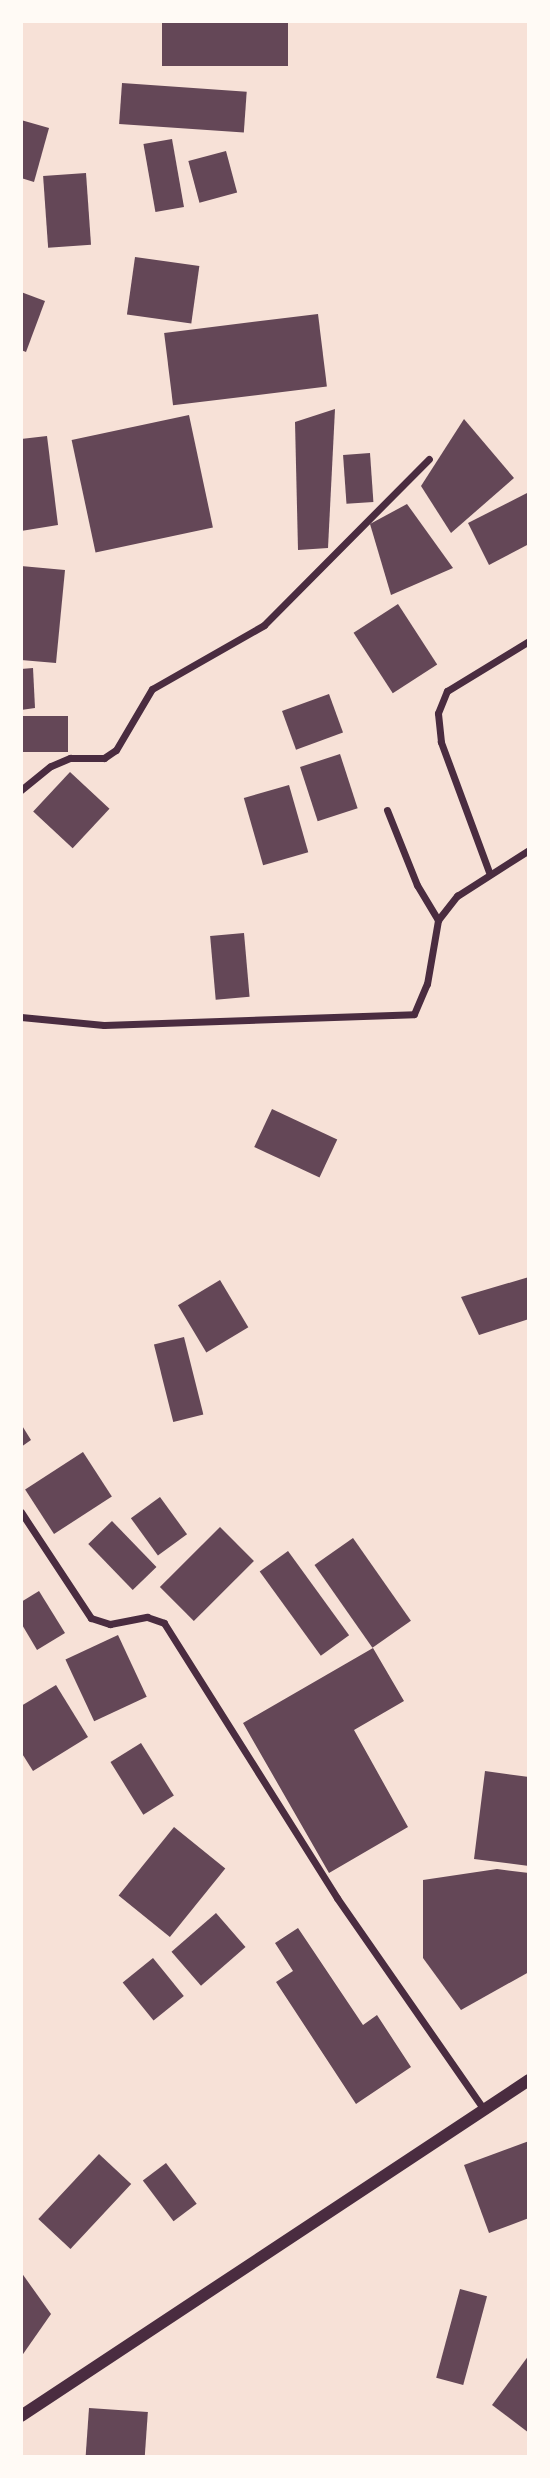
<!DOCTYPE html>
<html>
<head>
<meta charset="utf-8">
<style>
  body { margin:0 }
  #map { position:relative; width:550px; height:2478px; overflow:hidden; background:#f7e1d7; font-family:"PT Serif",serif }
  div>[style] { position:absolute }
  .building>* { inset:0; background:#644757; transform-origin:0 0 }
  .minor>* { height:7px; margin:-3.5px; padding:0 3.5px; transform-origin:3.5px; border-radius:3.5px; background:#4a2c40 }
  .tertiary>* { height:12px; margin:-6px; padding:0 6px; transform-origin:6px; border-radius:6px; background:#4a2c40 }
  span { translate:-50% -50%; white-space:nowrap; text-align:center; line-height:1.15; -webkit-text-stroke:6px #fffaf5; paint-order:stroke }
  .frame { position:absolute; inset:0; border:23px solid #fffaf5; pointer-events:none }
</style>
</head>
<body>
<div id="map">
  <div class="building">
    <i style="left:162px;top:21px;width:126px;height:45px"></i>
    <i style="left:122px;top:83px;width:125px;height:41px;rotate:4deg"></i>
    <i style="clip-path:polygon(21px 120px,49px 128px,34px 182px,21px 178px)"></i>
    <i style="left:172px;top:139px;width:69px;height:29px;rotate:80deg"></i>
    <i style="left:226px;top:151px;width:43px;height:39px;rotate:75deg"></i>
    <i style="left:86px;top:173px;width:72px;height:43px;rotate:86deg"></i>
    <i style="left:135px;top:257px;width:65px;height:58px;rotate:8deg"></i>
    <i style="clip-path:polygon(21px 292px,45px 301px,26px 352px,21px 350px)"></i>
    <i style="left:318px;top:314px;width:73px;height:155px;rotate:83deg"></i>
    <i style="clip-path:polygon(335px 409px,328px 548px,298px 550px,295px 422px)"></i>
    <i style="left:189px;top:415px;width:115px;height:120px;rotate:78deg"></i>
    <i style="clip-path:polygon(464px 419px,514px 478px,451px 533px,421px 486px)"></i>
    <i style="clip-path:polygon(47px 436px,58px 525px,21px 531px,21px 439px)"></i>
    <i style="left:370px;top:453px;width:49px;height:27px;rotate:86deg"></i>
    <i style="clip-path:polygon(529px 492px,529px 544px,489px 565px,468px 523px)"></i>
    <i style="clip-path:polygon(407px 504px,453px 568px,391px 595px,370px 524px)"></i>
    <i style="clip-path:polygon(21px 566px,65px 570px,56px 663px,21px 660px)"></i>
    <i style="left:398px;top:604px;width:72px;height:53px;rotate:57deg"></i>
    <i style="clip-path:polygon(33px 668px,35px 708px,21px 710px,21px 669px)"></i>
    <i style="left:329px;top:694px;width:41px;height:50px;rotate:70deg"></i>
    <i style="left:22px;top:716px;width:46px;height:36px"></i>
    <i style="left:340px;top:754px;width:57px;height:42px;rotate:72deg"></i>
    <i style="left:70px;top:772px;width:54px;height:54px;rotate:43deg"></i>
    <i style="left:289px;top:785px;width:70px;height:47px;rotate:74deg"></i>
    <i style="left:244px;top:933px;width:64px;height:34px;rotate:85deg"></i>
    <i style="left:272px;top:1109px;width:72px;height:42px;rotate:25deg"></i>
    <i style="clip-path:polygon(529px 1277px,529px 1319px,479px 1335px,461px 1297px)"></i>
    <i style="left:220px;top:1280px;width:55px;height:49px;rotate:59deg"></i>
    <i style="left:184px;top:1337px;width:80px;height:31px;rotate:76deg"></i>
    <i style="clip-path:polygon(21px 1424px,31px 1440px,21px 1447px)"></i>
    <i style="left:83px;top:1452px;width:53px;height:69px;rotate:57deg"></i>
    <i style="left:160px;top:1497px;width:46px;height:36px;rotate:54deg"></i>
    <i style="left:112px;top:1521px;width:64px;height:33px;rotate:46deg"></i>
    <i style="left:220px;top:1527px;width:48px;height:85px;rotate:45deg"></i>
    <i style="left:353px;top:1538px;width:101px;height:47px;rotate:55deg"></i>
    <i style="left:288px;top:1551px;width:104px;height:35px;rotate:54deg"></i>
    <i style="clip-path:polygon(39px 1591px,65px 1633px,37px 1650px,21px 1623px,21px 1602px)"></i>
    <i style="left:118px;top:1635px;width:68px;height:58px;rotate:65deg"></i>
    <i style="clip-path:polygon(373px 1648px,404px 1701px,354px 1730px,408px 1827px,329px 1873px,243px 1723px)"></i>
    <i style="clip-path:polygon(56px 1685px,88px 1737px,33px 1771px,21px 1752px,21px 1706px)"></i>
    <i style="left:141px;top:1743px;width:62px;height:36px;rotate:58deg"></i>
    <i style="clip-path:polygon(485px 1771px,529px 1777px,529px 1866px,474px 1859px)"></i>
    <i style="left:174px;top:1827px;width:66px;height:88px;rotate:39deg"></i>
    <i style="clip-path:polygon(497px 1869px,529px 1873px,529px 1972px,461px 2010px,423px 1958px,423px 1880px)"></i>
    <i style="left:216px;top:1913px;width:45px;height:59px;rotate:49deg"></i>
    <i style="clip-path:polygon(298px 1928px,363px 2025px,377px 2015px,411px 2067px,356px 2104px,276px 1982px,293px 1971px,275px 1943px)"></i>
    <i style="left:153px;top:1958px;width:49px;height:39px;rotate:51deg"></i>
    <i style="clip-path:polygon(529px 2141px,529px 2218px,489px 2233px,464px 2165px)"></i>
    <i style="left:99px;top:2154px;width:44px;height:89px;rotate:43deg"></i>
    <i style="left:166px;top:2163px;width:51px;height:29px;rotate:53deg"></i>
    <i style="clip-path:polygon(21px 2272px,51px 2314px,21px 2357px)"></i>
    <i style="left:460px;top:2289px;width:28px;height:92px;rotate:15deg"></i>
    <i style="clip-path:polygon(529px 2355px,529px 2433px,492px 2405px)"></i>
    <i style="left:89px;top:2408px;width:59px;height:49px;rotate:4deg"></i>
  </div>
  <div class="minor">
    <i style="left:21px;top:790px;width:38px;rotate:-39deg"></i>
    <i style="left:51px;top:766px;width:21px;rotate:-23deg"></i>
    <i style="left:70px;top:758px;width:34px"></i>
    <i style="left:104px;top:758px;width:14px;rotate:-34deg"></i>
    <i style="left:116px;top:750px;width:71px;rotate:-59.5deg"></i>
    <i style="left:152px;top:689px;width:129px;rotate:-29.7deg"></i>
    <i style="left:264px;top:625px;width:234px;rotate:-45.2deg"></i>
    <i style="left:387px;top:810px;width:81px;rotate:68.2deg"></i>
    <i style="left:417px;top:885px;width:41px;rotate:59deg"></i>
    <i style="left:489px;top:872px;width:139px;rotate:-110.3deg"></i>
    <i style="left:441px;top:742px;width:29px;rotate:-96deg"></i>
    <i style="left:438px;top:713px;width:24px;rotate:-68deg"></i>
    <i style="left:447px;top:691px;width:96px;rotate:-31.4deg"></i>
    <i style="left:21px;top:1017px;width:83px;rotate:5.5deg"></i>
    <i style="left:104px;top:1025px;width:310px;rotate:-2deg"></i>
    <i style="left:414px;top:1014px;width:33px;rotate:-67deg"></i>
    <i style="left:427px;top:984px;width:65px;rotate:-80.2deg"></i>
    <i style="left:438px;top:920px;width:31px;rotate:-52deg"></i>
    <i style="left:457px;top:896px;width:85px;rotate:-32.6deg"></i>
    <i style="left:21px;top:1512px;width:127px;rotate:56.6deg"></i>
    <i style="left:91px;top:1618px;width:20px;rotate:18deg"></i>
    <i style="left:110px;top:1624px;width:38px;rotate:-11deg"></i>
    <i style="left:147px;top:1617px;width:18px;rotate:19deg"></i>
    <i style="left:164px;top:1623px;width:325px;rotate:57.8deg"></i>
    <i style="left:337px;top:1898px;width:259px;rotate:55.2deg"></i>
  </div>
  <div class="tertiary">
    <i style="left:21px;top:2416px;width:609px;rotate:-33.48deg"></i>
  </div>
  <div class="frame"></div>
</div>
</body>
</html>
